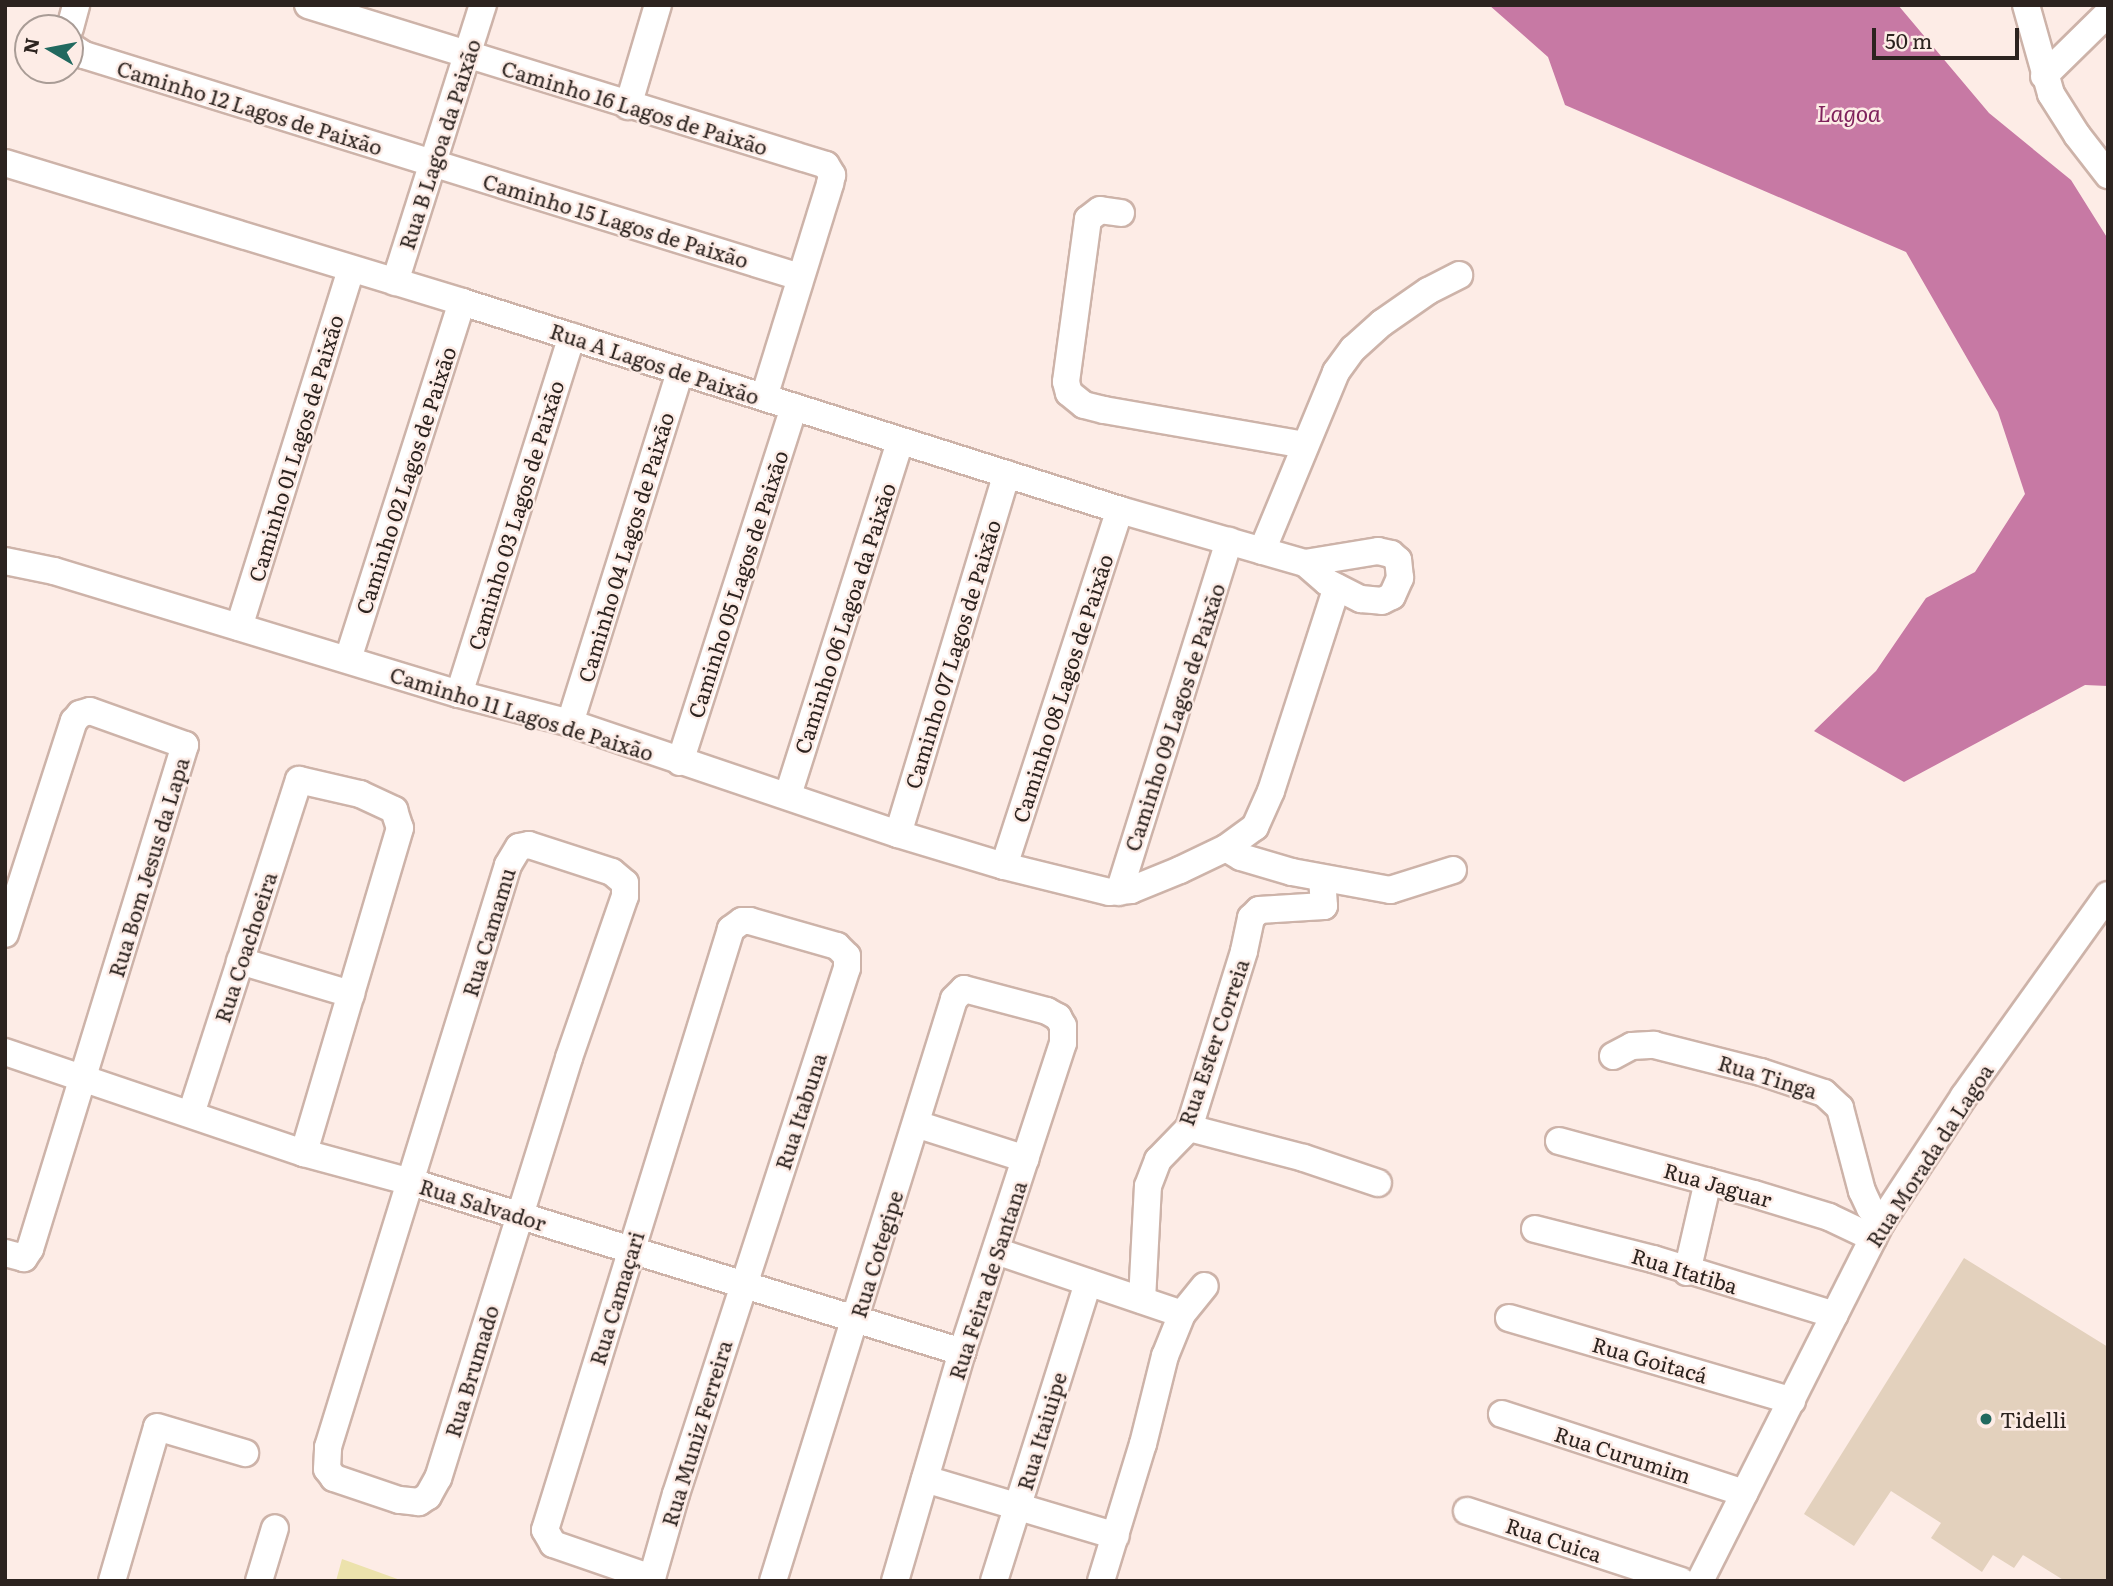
<!DOCTYPE html>
<html>
<head>
<meta charset="utf-8">
<style>
  body { margin:0 }
  #map { position:relative; width:2113px; height:1586px; overflow:hidden; background:#fdece6; font-family:Literata,serif }
  div>[style] { position:absolute }
  .green>* { inset:0; background:#ece2ac }
  .water>* { inset:0; background:#c779a4 }
  .building>* { inset:0; background:#e3d1bd }
  .roads { filter:drop-shadow(2px 0 #cdb3a9) drop-shadow(-2px 0 #cdb3a9) drop-shadow(0 2px #cdb3a9) drop-shadow(0 -2px #cdb3a9) }
  .minor>* { height:26px; margin:-13px; padding:0 13px; transform-origin:13px; border-radius:13px; background:#fff }
  .dots>* { width:19px; height:19px; translate:-50% -50%; box-sizing:border-box; border:4px solid #fdece6; border-radius:50% }
  span { translate:-50% -50%; white-space:nowrap; text-align:center; line-height:1.15; -webkit-text-stroke:5px #fdece6; paint-order:stroke }
  .street-label { font-size:21px; color:#2c231f }
  .poi-label { font-size:21px; color:#2c231f }
  .left { translate:0 -50%; text-align:left }
  .water-label { font-size:23px; color:#7f225c; font-style:italic }
  .frame { position:absolute; inset:0; border:7px solid #2c231f; pointer-events:none }
  .north { position:absolute; left:14px; top:14px; width:70px; height:70px; box-sizing:border-box; background:#fdece6; border:2px solid #a99c96; border-radius:50%; rotate:280deg; font-size:19px; font-weight:700; line-height:28px; text-align:center; color:#2c231f }
  .north::after { content:''; display:block; margin:auto; width:24px; height:32px; background:#21695f; clip-path:polygon(50% 0,100% 100%,50% 72%,0 100%) }
  .scale { position:absolute; left:1872px; top:28px; width:147px; height:32px; box-sizing:border-box; border:4px solid #2c231f; border-top:0; padding-left:9px; font-size:21px; line-height:24px; white-space:nowrap; color:#2c231f; -webkit-text-stroke:5px #fdece6; paint-order:stroke }
</style>
</head>
<body>
<div id="map">
  <div class="green">
    <i style="clip-path:polygon(342px 1559px,403px 1581px,336px 1581px)"></i>
  </div>
  <div class="water">
    <i style="clip-path:polygon(1489px 5px,1898px 5px,1989px 113px,2071px 180px,2108px 239px,2108px 686px,2085px 685px,1904px 782px,1814px 731px,1876px 671px,1926px 598px,1975px 572px,2025px 494px,1998px 412px,1906px 252px,1565px 105px,1548px 57px)"></i>
  </div>
  <div class="building">
    <i style="clip-path:polygon(1964px 1258px,2108px 1347px,2108px 1581px,2065px 1581px,2023px 1555px,2014px 1568px,1993px 1555px,1982px 1572px,1931px 1538px,1941px 1523px,1891px 1491px,1854px 1546px,1804px 1514px)"></i>
  </div>
  <div class="roads">
    <div class="minor">
      <i style="left:308px;top:5px;width:542px;rotate:17.16deg"></i>
      <i style="left:826px;top:165px;width:12px;rotate:59deg"></i>
      <i style="left:832px;top:175px;width:9px;rotate:103deg"></i>
      <i style="left:830px;top:184px;width:223px;rotate:107.2deg"></i>
      <i style="left:2026px;top:5px;width:92px;rotate:74.3deg"></i>
      <i style="left:2051px;top:94px;width:49px;rotate:57.6deg"></i>
      <i style="left:2077px;top:135px;width:51px;rotate:52.2deg"></i>
      <i style="left:70px;top:28px;width:24px;rotate:-75deg"></i>
      <i style="left:70px;top:46px;width:17px;rotate:33deg"></i>
      <i style="left:84px;top:55px;width:750px;rotate:17.23deg"></i>
      <i style="left:2044px;top:76px;width:90px;rotate:-44.5deg"></i>
      <i style="left:628px;top:106px;width:105px;rotate:-73.5deg"></i>
      <i style="left:5px;top:163px;width:478px;rotate:16.9deg"></i>
      <i style="left:462px;top:302px;width:690px;rotate:17.54deg"></i>
      <i style="left:1120px;top:510px;width:192px;rotate:16deg"></i>
      <i style="left:1305px;top:563px;width:29px;rotate:41deg"></i>
      <i style="left:1327px;top:582px;width:38px;rotate:27deg"></i>
      <i style="left:1361px;top:599px;width:21px;rotate:5deg"></i>
      <i style="left:1382px;top:601px;width:11px;rotate:-27deg"></i>
      <i style="left:1392px;top:596px;width:20px;rotate:-66deg"></i>
      <i style="left:1400px;top:578px;width:18px;rotate:-96deg"></i>
      <i style="left:1398px;top:560px;width:9px;rotate:-139deg"></i>
      <i style="left:1391px;top:554px;width:13px;rotate:-167deg"></i>
      <i style="left:1378px;top:551px;width:74px;rotate:170.7deg"></i>
      <i style="left:1121px;top:213px;width:21px;rotate:-172deg"></i>
      <i style="left:1100px;top:210px;width:15px;rotate:143deg"></i>
      <i style="left:1088px;top:219px;width:164px;rotate:97.7deg"></i>
      <i style="left:1066px;top:382px;width:11px;rotate:75deg"></i>
      <i style="left:1069px;top:393px;width:19px;rotate:39deg"></i>
      <i style="left:1084px;top:405px;width:21px;rotate:14deg"></i>
      <i style="left:1104px;top:410px;width:204px;rotate:9.9deg"></i>
      <i style="left:395px;top:282px;width:291px;rotate:-72.4deg"></i>
      <i style="left:1262px;top:551px;width:194px;rotate:-67.5deg"></i>
      <i style="left:1336px;top:372px;width:29px;rotate:-54deg"></i>
      <i style="left:1353px;top:349px;width:39px;rotate:-42deg"></i>
      <i style="left:1382px;top:323px;width:56px;rotate:-34.8deg"></i>
      <i style="left:1428px;top:291px;width:35px;rotate:-27deg"></i>
      <i style="left:5px;top:561px;width:50px;rotate:11.5deg"></i>
      <i style="left:54px;top:571px;width:423px;rotate:16.9deg"></i>
      <i style="left:459px;top:694px;width:115px;rotate:14.6deg"></i>
      <i style="left:570px;top:723px;width:346px;rotate:18.7deg"></i>
      <i style="left:898px;top:834px;width:111px;rotate:16.8deg"></i>
      <i style="left:1004px;top:866px;width:108px;rotate:13.9deg"></i>
      <i style="left:1109px;top:892px;width:22px;rotate:-5deg"></i>
      <i style="left:1131px;top:890px;width:53px;rotate:-22.2deg"></i>
      <i style="left:1180px;top:870px;width:51px;rotate:-25.6deg"></i>
      <i style="left:1226px;top:848px;width:36px;rotate:-36deg"></i>
      <i style="left:1255px;top:827px;width:39px;rotate:-66deg"></i>
      <i style="left:1271px;top:791px;width:214px;rotate:-72.1deg"></i>
      <i style="left:239px;top:627px;width:375px;rotate:-72.6deg"></i>
      <i style="left:348px;top:659px;width:375px;rotate:-72.3deg"></i>
      <i style="left:459px;top:694px;width:375px;rotate:-72.5deg"></i>
      <i style="left:570px;top:723px;width:368px;rotate:-72.6deg"></i>
      <i style="left:680px;top:762px;width:373px;rotate:-72.2deg"></i>
      <i style="left:788px;top:795px;width:371px;rotate:-72.4deg"></i>
      <i style="left:898px;top:834px;width:376px;rotate:-73.2deg"></i>
      <i style="left:529px;top:845px;width:87px;rotate:18deg"></i>
      <i style="left:612px;top:872px;width:17px;rotate:40deg"></i>
      <i style="left:625px;top:883px;width:13px;rotate:90deg"></i>
      <i style="left:625px;top:896px;width:171px;rotate:109.1deg"></i>
      <i style="left:569px;top:1058px;width:440px;rotate:107.3deg"></i>
      <i style="left:438px;top:1478px;width:21px;rotate:119deg"></i>
      <i style="left:428px;top:1496px;width:11px;rotate:146deg"></i>
      <i style="left:419px;top:1502px;width:20px;rotate:-174deg"></i>
      <i style="left:399px;top:1500px;width:69px;rotate:-161.3deg"></i>
      <i style="left:334px;top:1478px;width:11px;rotate:-128deg"></i>
      <i style="left:327px;top:1469px;width:22px;rotate:-87deg"></i>
      <i style="left:328px;top:1447px;width:609px;rotate:-72.81deg"></i>
      <i style="left:508px;top:865px;width:21px;rotate:-59deg"></i>
      <i style="left:519px;top:847px;width:10px;rotate:-11deg"></i>
      <i style="left:1226px;top:848px;width:17px;rotate:31deg"></i>
      <i style="left:1241px;top:857px;width:53px;rotate:16.4deg"></i>
      <i style="left:1292px;top:872px;width:100px;rotate:10.4deg"></i>
      <i style="left:1390px;top:890px;width:66px;rotate:-17.6deg"></i>
      <i style="left:1004px;top:866px;width:374px;rotate:-72deg"></i>
      <i style="left:1119px;top:892px;width:368px;rotate:-72.6deg"></i>
      <i style="left:5px;top:934px;width:224px;rotate:-72.1deg"></i>
      <i style="left:74px;top:721px;width:9px;rotate:-49deg"></i>
      <i style="left:80px;top:714px;width:10px;rotate:-17deg"></i>
      <i style="left:90px;top:711px;width:101px;rotate:19.7deg"></i>
      <i style="left:185px;top:745px;width:527px;rotate:107.09deg"></i>
      <i style="left:30px;top:1249px;width:11px;rotate:124deg"></i>
      <i style="left:24px;top:1258px;width:20px;rotate:-165deg"></i>
      <i style="left:240px;top:961px;width:116px;rotate:16.6deg"></i>
      <i style="left:5px;top:1052px;width:316px;rotate:18.7deg"></i>
      <i style="left:304px;top:1153px;width:111px;rotate:15.2deg"></i>
      <i style="left:411px;top:1182px;width:577px;rotate:17.15deg"></i>
      <i style="left:1613px;top:1056px;width:21px;rotate:-28deg"></i>
      <i style="left:1632px;top:1046px;width:22px;rotate:-3deg"></i>
      <i style="left:1654px;top:1045px;width:110px;rotate:14.2deg"></i>
      <i style="left:1761px;top:1072px;width:66px;rotate:18.4deg"></i>
      <i style="left:1824px;top:1093px;width:22px;rotate:43deg"></i>
      <i style="left:1840px;top:1108px;width:86px;rotate:75.2deg"></i>
      <i style="left:1862px;top:1191px;width:19px;rotate:65deg"></i>
      <i style="left:1870px;top:1208px;width:18px;rotate:47deg"></i>
      <i style="left:191px;top:1114px;width:351px;rotate:-72.1deg"></i>
      <i style="left:299px;top:780px;width:63px;rotate:12.9deg"></i>
      <i style="left:360px;top:794px;width:38px;rotate:25deg"></i>
      <i style="left:394px;top:810px;width:19px;rotate:72deg"></i>
      <i style="left:400px;top:828px;width:339px;rotate:106.5deg"></i>
      <i style="left:916px;top:1124px;width:115px;rotate:17.7deg"></i>
      <i style="left:1189px;top:1128px;width:119px;rotate:14.6deg"></i>
      <i style="left:1304px;top:1158px;width:78px;rotate:18.7deg"></i>
      <i style="left:1559px;top:1141px;width:202px;rotate:15.2deg"></i>
      <i style="left:1754px;top:1194px;width:78px;rotate:17deg"></i>
      <i style="left:1829px;top:1217px;width:49px;rotate:25.5deg"></i>
      <i style="left:1535px;top:1229px;width:122px;rotate:14.3deg"></i>
      <i style="left:1653px;top:1259px;width:190px;rotate:17.1deg"></i>
      <i style="left:996px;top:1251px;width:196px;rotate:18.7deg"></i>
      <i style="left:1687px;top:1272px;width:93px;rotate:-77deg"></i>
      <i style="left:1142px;top:1300px;width:114px;rotate:-87deg"></i>
      <i style="left:1148px;top:1186px;width:28px;rotate:-69deg"></i>
      <i style="left:1158px;top:1160px;width:45px;rotate:-45.9deg"></i>
      <i style="left:1189px;top:1128px;width:185px;rotate:-72.7deg"></i>
      <i style="left:1244px;top:951px;width:34px;rotate:-78deg"></i>
      <i style="left:1251px;top:918px;width:11px;rotate:-45deg"></i>
      <i style="left:1259px;top:910px;width:65px;rotate:-3.5deg"></i>
      <i style="left:1324px;top:906px;width:27px;rotate:-94deg"></i>
      <i style="left:1509px;top:1318px;width:295px;rotate:16.3deg"></i>
      <i style="left:1502px;top:1414px;width:255px;rotate:18.1deg"></i>
      <i style="left:925px;top:1479px;width:199px;rotate:16.6deg"></i>
      <i style="left:1467px;top:1511px;width:225px;rotate:18.1deg"></i>
      <i style="left:112px;top:1581px;width:160px;rotate:-73.7deg"></i>
      <i style="left:157px;top:1427px;width:92px;rotate:16.5deg"></i>
      <i style="left:259px;top:1581px;width:55px;rotate:-73.2deg"></i>
      <i style="left:651px;top:1581px;width:3px;rotate:-72deg"></i>
      <i style="left:652px;top:1578px;width:87px;rotate:-74.1deg"></i>
      <i style="left:676px;top:1494px;width:553px;rotate:-71.99deg"></i>
      <i style="left:847px;top:968px;width:12px;rotate:-90deg"></i>
      <i style="left:847px;top:956px;width:14px;rotate:-135deg"></i>
      <i style="left:837px;top:946px;width:91px;rotate:-164deg"></i>
      <i style="left:750px;top:921px;width:8px;rotate:180deg"></i>
      <i style="left:742px;top:921px;width:14px;rotate:144deg"></i>
      <i style="left:731px;top:929px;width:629px;rotate:107.2deg"></i>
      <i style="left:545px;top:1530px;width:16px;rotate:60deg"></i>
      <i style="left:553px;top:1544px;width:105px;rotate:19deg"></i>
      <i style="left:773px;top:1581px;width:609px;rotate:-72.72deg"></i>
      <i style="left:954px;top:999px;width:14px;rotate:-45deg"></i>
      <i style="left:964px;top:989px;width:86px;rotate:14.8deg"></i>
      <i style="left:1047px;top:1011px;width:13px;rotate:29deg"></i>
      <i style="left:1058px;top:1017px;width:10px;rotate:61deg"></i>
      <i style="left:1063px;top:1026px;width:17px;rotate:90deg"></i>
      <i style="left:1063px;top:1043px;width:325px;rotate:108.1deg"></i>
      <i style="left:962px;top:1352px;width:239px;rotate:106.3deg"></i>
      <i style="left:994px;top:1581px;width:313px;rotate:-72.5deg"></i>
      <i style="left:1101px;top:1581px;width:143px;rotate:-73deg"></i>
      <i style="left:1143px;top:1444px;width:91px;rotate:-76deg"></i>
      <i style="left:1165px;top:1356px;width:45px;rotate:-68deg"></i>
      <i style="left:1182px;top:1314px;width:36px;rotate:-51deg"></i>
      <i style="left:1700px;top:1581px;width:403px;rotate:-63.2deg"></i>
      <i style="left:1882px;top:1221px;width:149px;rotate:-56.7deg"></i>
      <i style="left:1964px;top:1096px;width:247px;rotate:-54.4deg"></i>
    </div>
  </div>
  <div class="dots">
    <i style="left:1986px;top:1419px;background:#21695f"></i>
  </div>
  <div class="street-label">
    <span style="left:250px;top:107px;rotate:17deg">Caminho 12 Lagos de Paixão</span>
    <span style="left:635px;top:107px;rotate:17deg">Caminho 16 Lagos de Paixão</span>
    <span style="left:439px;top:144px;rotate:-72deg">Rua B Lagoa da Paixão</span>
    <span style="left:616px;top:220px;rotate:17deg">Caminho 15 Lagos de Paixão</span>
    <span style="left:655px;top:363px;rotate:18deg">Rua A Lagos de Paixão</span>
    <span style="left:295px;top:448px;rotate:-73deg">Caminho 01 Lagos de Paixão</span>
    <span style="left:405px;top:480px;rotate:-72deg">Caminho 02 Lagos de Paixão</span>
    <span style="left:515px;top:515px;rotate:-73deg">Caminho 03 Lagos de Paixão</span>
    <span style="left:625px;top:547px;rotate:-73deg">Caminho 04 Lagos de Paixão</span>
    <span style="left:737px;top:584px;rotate:-72deg">Caminho 05 Lagos de Paixão</span>
    <span style="left:844px;top:618px;rotate:-72deg">Caminho 06 Lagoa da Paixão</span>
    <span style="left:952px;top:654px;rotate:-73deg">Caminho 07 Lagos de Paixão</span>
    <span style="left:1062px;top:688px;rotate:-72deg">Caminho 08 Lagos de Paixão</span>
    <span style="left:522px;top:713px;rotate:17deg">Caminho 11 Lagos de Paixão</span>
    <span style="left:1174px;top:717px;rotate:-72deg">Caminho 09 Lagos de Paixão</span>
    <span style="left:148px;top:867px;rotate:-73deg">Rua Bom Jesus da Lapa</span>
    <span style="left:488px;top:932px;rotate:-73deg">Rua Camamu</span>
    <span style="left:245px;top:947px;rotate:-72deg">Rua Coachoeira</span>
    <span style="left:1213px;top:1042px;rotate:-71deg">Rua Ester Correia</span>
    <span style="left:1768px;top:1076px;rotate:17deg">Rua Tinga</span>
    <span style="left:800px;top:1111px;rotate:-72deg">Rua Itabuna</span>
    <span style="left:1929px;top:1155px;rotate:-57deg">Rua Morada da Lagoa</span>
    <span style="left:1718px;top:1184px;rotate:16deg">Rua Jaguar</span>
    <span style="left:483px;top:1204px;rotate:17deg">Rua Salvador</span>
    <span style="left:876px;top:1254px;rotate:-73deg">Rua Cotegipe</span>
    <span style="left:1685px;top:1270px;rotate:17deg">Rua Itatiba</span>
    <span style="left:987px;top:1280px;rotate:-72deg">Rua Feira de Santana</span>
    <span style="left:616px;top:1298px;rotate:-73deg">Rua Camaçari</span>
    <span style="left:1650px;top:1359px;rotate:16deg">Rua Goitacá</span>
    <span style="left:471px;top:1371px;rotate:-73deg">Rua Brumado</span>
    <span style="left:1041px;top:1431px;rotate:-73deg">Rua Itaiuipe</span>
    <span style="left:696px;top:1433px;rotate:-73deg">Rua Muniz Ferreira</span>
    <span style="left:1623px;top:1454px;rotate:18deg">Rua Curumim</span>
    <span style="left:1554px;top:1539px;rotate:18deg">Rua Cuica</span>
  </div>
  <div class="poi-label">
    <span class="left" style="left:2000px;top:1419px">Tidelli</span>
  </div>
  <div class="water-label">
    <span style="left:1849px;top:112px">Lagoa</span>
  </div>
  <div class="frame"></div>
  <div class="north">N</div>
  <div class="scale">50 m</div>
</div>
</body>
</html>
